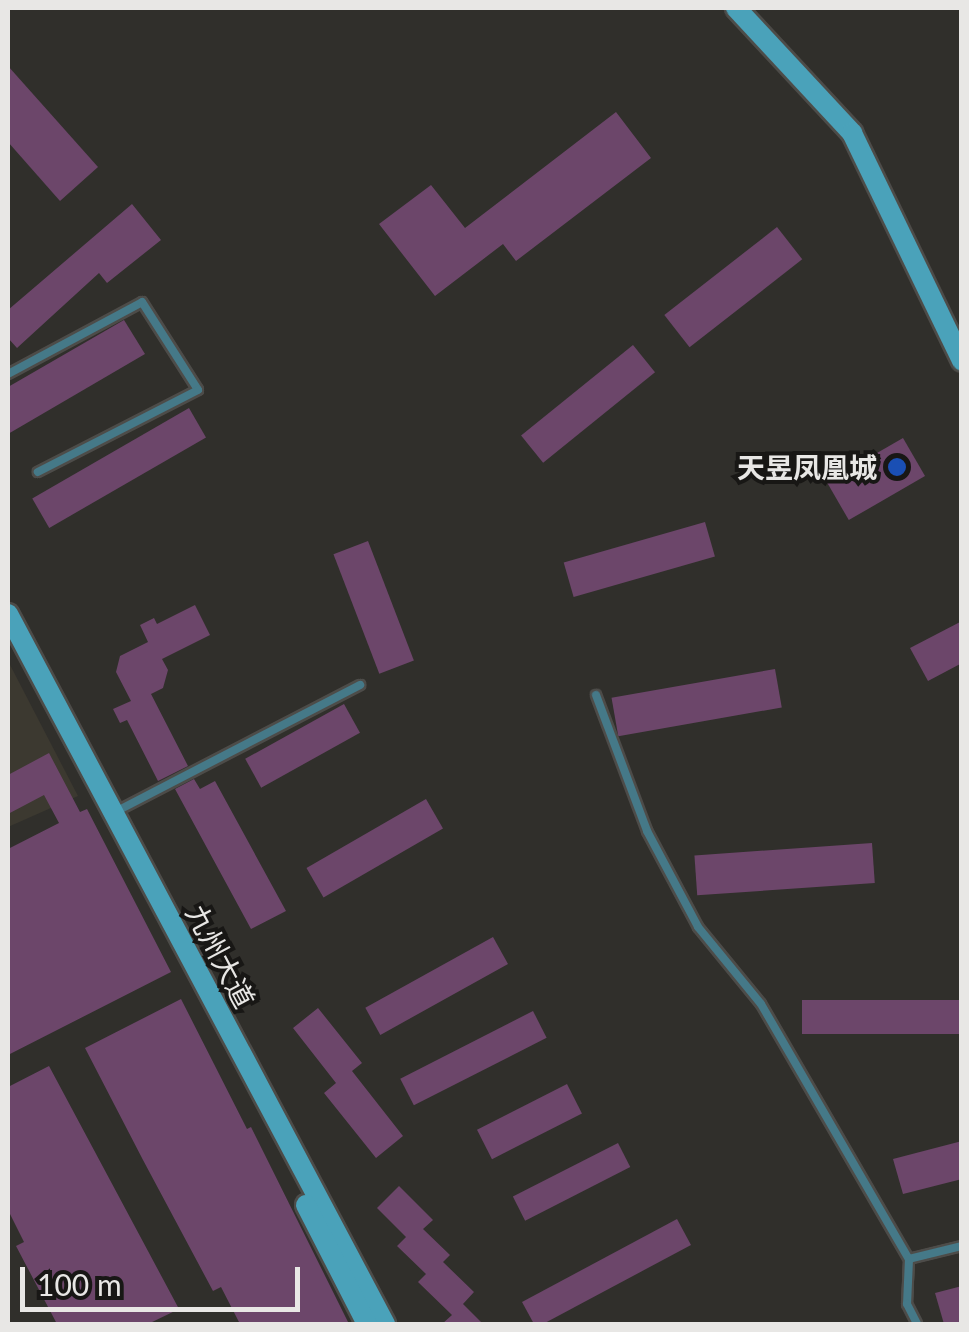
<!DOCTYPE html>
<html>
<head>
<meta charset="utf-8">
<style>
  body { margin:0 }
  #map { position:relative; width:969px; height:1332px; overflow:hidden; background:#302f2b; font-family:Lato,"Noto Sans SC",sans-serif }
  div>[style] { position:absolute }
  .built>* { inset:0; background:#3c3930 }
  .building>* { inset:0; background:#6c466a; transform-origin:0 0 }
  .roads { filter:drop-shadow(2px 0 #4d4c49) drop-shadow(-2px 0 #4d4c49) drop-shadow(0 2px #4d4c49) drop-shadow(0 -2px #4d4c49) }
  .lane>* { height:8px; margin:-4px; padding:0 4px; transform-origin:4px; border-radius:4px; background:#457988 }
  .secondary>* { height:20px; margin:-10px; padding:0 10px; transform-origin:10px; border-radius:10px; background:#4aa2ba }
  .dots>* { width:28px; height:28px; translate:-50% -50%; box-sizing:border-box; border:5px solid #181715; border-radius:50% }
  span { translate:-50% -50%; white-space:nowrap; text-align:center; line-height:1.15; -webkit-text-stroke:8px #181715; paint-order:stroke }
  .poi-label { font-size:28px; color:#e8e7e5; font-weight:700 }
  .right { translate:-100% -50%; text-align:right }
  .street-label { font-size:28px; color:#e8e7e5 }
  .frame { position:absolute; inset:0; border:10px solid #e8e7e5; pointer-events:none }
  .scale { position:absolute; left:20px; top:1267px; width:280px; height:45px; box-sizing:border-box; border:5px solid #e8e7e5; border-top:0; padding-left:12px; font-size:30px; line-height:35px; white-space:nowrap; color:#e8e7e5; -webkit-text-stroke:8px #181715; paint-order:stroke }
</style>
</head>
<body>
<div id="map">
  <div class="built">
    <i style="clip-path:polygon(8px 661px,78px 796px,8px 827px)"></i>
  </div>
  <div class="building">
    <i style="clip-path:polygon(8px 66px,98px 167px,60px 201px,8px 142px)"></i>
    <i style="clip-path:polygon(616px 112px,651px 158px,516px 261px,503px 244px,435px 296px,379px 224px,431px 185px,465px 228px)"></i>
    <i style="clip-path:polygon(132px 204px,161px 240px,107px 283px,99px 273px,17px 348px,8px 338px,8px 310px)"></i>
    <i style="left:777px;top:227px;width:41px;height:143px;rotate:52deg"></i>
    <i style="clip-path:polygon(124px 320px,145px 354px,8px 434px,8px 387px)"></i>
    <i style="left:633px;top:345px;width:35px;height:144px;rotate:51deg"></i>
    <i style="left:189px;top:408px;width:34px;height:181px;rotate:60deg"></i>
    <i style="left:903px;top:438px;width:44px;height:88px;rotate:60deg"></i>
    <i style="left:705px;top:522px;width:36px;height:147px;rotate:74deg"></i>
    <i style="left:368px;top:541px;width:128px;height:37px;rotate:69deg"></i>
    <i style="clip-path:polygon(195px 605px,210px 635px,162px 659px,168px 670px,163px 688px,151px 694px,188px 766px,158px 781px,127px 720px,120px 723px,113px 709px,131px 701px,116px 672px,120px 656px,148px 642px,140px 625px,154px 618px,157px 624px)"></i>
    <i style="clip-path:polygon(962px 621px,962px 663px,928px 681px,910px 648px)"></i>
    <i style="left:775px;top:669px;width:39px;height:166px;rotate:80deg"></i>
    <i style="left:344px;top:704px;width:33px;height:113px;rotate:61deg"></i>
    <i style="clip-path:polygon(49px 753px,80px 812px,87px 809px,171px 972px,8px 1055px,8px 849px,59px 823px,44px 795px,8px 814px,8px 775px)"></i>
    <i style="clip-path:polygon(194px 779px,200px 789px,215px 781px,286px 911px,251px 929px,175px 789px)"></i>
    <i style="left:426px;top:799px;width:34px;height:138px;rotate:60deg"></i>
    <i style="left:872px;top:843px;width:40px;height:178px;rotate:86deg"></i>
    <i style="left:493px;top:937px;width:31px;height:146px;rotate:61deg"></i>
    <i style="clip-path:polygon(181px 999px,247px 1129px,251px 1127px,349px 1324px,240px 1324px,221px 1287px,213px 1291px,143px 1160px,85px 1048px)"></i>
    <i style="left:962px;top:1000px;width:34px;height:160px;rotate:90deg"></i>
    <i style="clip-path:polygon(318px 1008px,362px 1063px,352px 1071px,403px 1136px,376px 1158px,324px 1093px,336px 1083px,293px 1028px)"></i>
    <i style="left:533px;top:1011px;width:30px;height:149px;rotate:63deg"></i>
    <i style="clip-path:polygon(49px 1066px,179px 1309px,148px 1324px,57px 1324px,16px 1246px,24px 1242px,8px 1210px,8px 1087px)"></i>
    <i style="left:567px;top:1084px;width:33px;height:101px;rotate:63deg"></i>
    <i style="clip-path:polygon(962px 1141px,962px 1179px,903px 1194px,893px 1159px)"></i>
    <i style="left:618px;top:1143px;width:27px;height:118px;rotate:63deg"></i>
    <i style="clip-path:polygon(399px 1186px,433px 1220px,423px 1229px,450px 1255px,443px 1262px,474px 1292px,463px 1304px,483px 1324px,442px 1324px,452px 1315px,418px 1282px,426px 1274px,397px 1246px,406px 1237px,377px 1208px)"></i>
    <i style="clip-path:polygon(677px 1219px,691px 1245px,543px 1324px,534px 1324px,522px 1302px)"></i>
    <i style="clip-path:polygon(962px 1286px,962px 1324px,944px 1324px,935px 1293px)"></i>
  </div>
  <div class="roads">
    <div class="lane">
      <i style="left:8px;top:374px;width:152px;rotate:-28.2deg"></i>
      <i style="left:142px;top:302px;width:104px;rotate:57.5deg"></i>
      <i style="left:198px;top:390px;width:180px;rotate:152.9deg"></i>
      <i style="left:596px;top:695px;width:145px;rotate:69.4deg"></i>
      <i style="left:647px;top:831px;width:109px;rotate:62deg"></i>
      <i style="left:698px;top:927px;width:99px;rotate:50.7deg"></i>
      <i style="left:761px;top:1004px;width:295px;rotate:59.9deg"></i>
      <i style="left:909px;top:1259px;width:45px;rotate:92.5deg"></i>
      <i style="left:907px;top:1304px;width:22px;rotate:63deg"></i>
      <i style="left:117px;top:811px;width:274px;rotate:-27.4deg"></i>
      <i style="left:909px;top:1259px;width:55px;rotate:-13.8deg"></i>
    </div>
    <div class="secondary">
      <i style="left:736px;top:8px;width:171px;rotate:47.1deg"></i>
      <i style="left:852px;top:133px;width:253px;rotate:64.2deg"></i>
      <i style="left:8px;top:614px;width:804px;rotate:62.03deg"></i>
      <i style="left:306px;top:1205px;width:134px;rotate:62.9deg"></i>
    </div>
  </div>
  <div class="dots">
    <i style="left:897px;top:467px;background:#1a4fb4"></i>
  </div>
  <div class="poi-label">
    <span class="right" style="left:877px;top:467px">天昱凤凰城</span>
  </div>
  <div class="street-label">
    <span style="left:221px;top:956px;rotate:62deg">九州大道</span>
  </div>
  <div class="frame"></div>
  <div class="scale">100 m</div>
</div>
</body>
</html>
